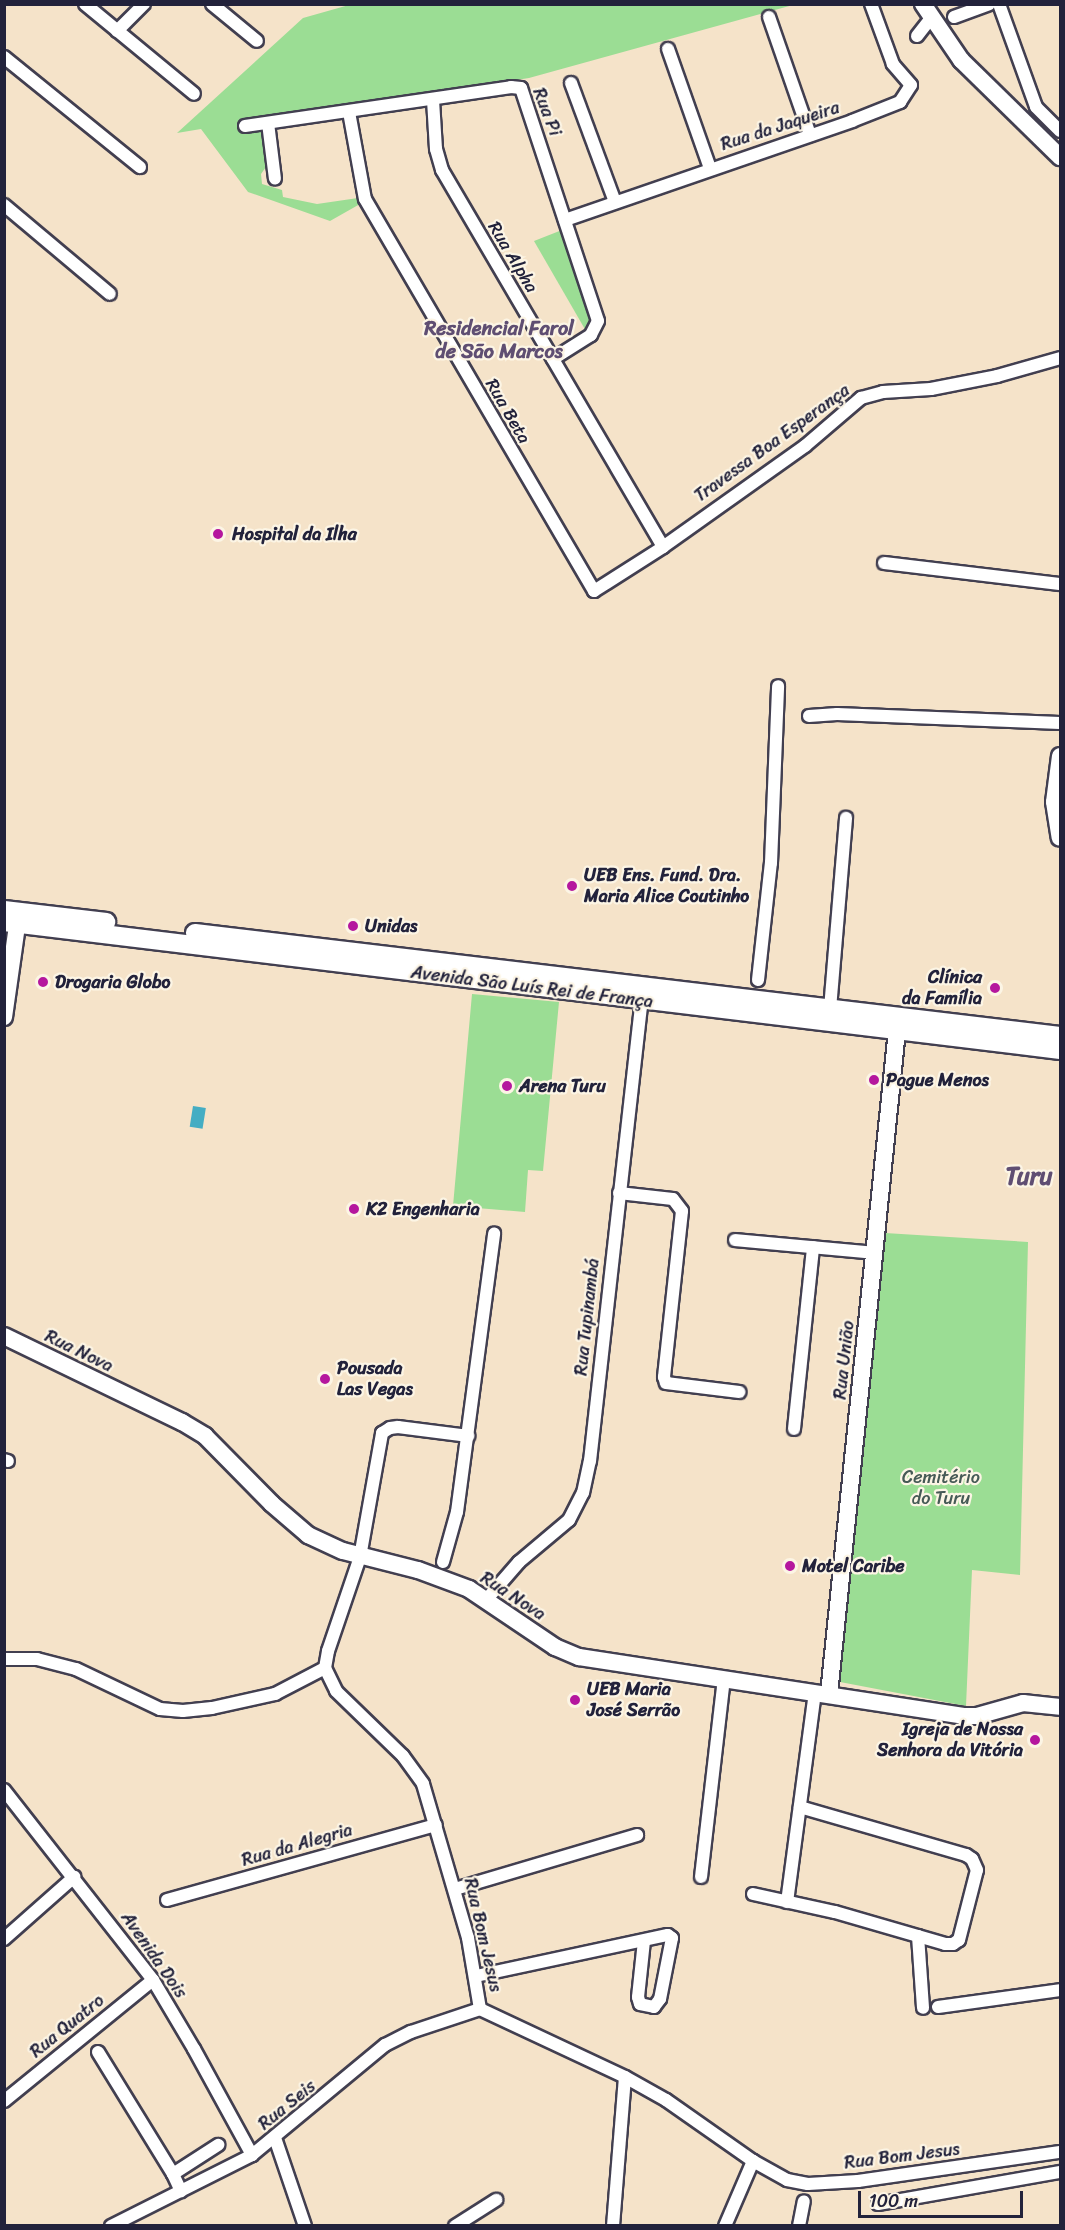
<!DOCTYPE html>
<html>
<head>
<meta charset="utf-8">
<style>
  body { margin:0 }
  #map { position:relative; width:1065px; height:2230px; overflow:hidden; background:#f5e3c9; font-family:Sriracha,sans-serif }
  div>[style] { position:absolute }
  .green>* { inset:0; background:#9bdd94 }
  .water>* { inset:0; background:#44adc3; transform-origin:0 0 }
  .roads { filter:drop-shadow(2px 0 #423f50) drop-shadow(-2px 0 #423f50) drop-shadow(0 2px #423f50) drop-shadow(0 -2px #423f50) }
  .street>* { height:12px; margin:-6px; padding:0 6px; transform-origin:6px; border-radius:6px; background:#fff }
  .secondary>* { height:16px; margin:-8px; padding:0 8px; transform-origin:8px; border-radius:8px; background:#fff }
  .primary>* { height:18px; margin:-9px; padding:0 9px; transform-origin:9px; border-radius:9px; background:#fff }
  .dots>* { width:16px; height:16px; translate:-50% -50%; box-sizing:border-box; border:3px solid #fcf5e5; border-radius:50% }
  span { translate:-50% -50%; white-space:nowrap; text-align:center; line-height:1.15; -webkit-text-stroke:4.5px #fcf5e5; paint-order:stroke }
  .street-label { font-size:18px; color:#22223b }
  .poi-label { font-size:18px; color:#22223b; font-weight:700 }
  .left { translate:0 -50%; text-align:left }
  .right { translate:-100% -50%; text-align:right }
  .park-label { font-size:18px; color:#465a56 }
  .neighbourhood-label { font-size:20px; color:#5f4e72; font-weight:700 }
  .district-label { font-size:24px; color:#5f4e72; font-weight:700 }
  .frame { position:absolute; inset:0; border:6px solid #22223b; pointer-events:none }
  .scale { position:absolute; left:858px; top:2191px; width:165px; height:27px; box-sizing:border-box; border:3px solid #22223b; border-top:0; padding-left:8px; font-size:18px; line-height:21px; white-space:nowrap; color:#22223b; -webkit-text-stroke:4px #fcf5e5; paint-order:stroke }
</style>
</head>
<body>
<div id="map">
  <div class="green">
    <i style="clip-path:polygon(349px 5px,793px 5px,529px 78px,261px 120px,268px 164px,261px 174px,262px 184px,282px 190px,283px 197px,317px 204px,358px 198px,360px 204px,330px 221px,248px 192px,201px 129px,177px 133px,303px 18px)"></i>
    <i style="clip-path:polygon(562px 230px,594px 324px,586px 331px,534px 241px)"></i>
    <i style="clip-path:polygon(472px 994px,559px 1002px,543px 1171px,528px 1170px,525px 1212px,453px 1206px)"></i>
    <i style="clip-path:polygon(885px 1233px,1028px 1242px,1020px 1575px,972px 1570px,966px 1706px,840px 1682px)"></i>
  </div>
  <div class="water">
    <i style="left:193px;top:1106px;width:13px;height:21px;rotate:9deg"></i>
  </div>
  <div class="roads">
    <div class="street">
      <i style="left:85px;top:4px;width:141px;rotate:39.5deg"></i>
      <i style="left:212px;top:4px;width:58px;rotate:39.4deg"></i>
      <i style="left:999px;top:4px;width:109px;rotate:70.2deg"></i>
      <i style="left:1036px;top:107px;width:34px;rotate:45deg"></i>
      <i style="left:769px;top:17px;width:125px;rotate:70.8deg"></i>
      <i style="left:954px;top:17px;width:37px;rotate:-20deg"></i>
      <i style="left:117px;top:31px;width:38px;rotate:-45deg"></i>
      <i style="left:917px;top:36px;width:23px;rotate:-52deg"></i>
      <i style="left:668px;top:49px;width:126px;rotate:70.6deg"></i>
      <i style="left:4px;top:57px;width:175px;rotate:39deg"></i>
      <i style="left:571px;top:83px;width:127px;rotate:69.7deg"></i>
      <i style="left:433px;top:100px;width:49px;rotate:86.5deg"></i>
      <i style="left:436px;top:149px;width:22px;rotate:74deg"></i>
      <i style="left:442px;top:170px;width:437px;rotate:59.6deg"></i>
      <i style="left:349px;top:112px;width:88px;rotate:79.6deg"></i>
      <i style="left:365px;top:199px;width:454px;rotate:59.7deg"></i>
      <i style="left:594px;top:591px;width:82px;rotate:-32.5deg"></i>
      <i style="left:663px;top:547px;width:174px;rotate:-35.4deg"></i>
      <i style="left:805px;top:446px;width:74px;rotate:-40.6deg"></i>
      <i style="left:861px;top:398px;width:23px;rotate:-15deg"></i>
      <i style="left:883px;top:392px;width:48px;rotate:-3.6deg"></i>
      <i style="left:931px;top:389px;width:67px;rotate:-11.1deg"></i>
      <i style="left:997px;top:376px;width:66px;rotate:-15.9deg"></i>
      <i style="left:268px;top:123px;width:56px;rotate:82.9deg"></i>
      <i style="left:245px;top:126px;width:269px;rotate:-8.3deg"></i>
      <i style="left:511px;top:87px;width:10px;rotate:6deg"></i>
      <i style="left:521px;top:88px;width:245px;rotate:71.7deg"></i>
      <i style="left:598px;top:321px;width:16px;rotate:117deg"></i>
      <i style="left:591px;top:335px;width:45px;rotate:147.7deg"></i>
      <i style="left:4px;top:205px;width:138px;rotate:40deg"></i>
      <i style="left:565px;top:220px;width:304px;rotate:-19deg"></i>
      <i style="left:852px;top:121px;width:52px;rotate:-21.6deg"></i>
      <i style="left:900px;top:102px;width:20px;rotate:-57deg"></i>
      <i style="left:911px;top:85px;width:28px;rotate:-131deg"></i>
      <i style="left:893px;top:64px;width:64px;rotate:-110.1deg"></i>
      <i style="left:884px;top:563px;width:177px;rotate:6.8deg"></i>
      <i style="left:809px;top:716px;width:28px;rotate:-4deg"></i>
      <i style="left:837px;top:714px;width:223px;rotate:2.3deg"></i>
      <i style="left:758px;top:980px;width:118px;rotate:-83.7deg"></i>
      <i style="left:771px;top:863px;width:177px;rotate:-87.7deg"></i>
      <i style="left:830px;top:1009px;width:192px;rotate:-85.2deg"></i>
      <i style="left:619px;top:1193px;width:54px;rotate:6.3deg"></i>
      <i style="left:673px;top:1199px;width:15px;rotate:53deg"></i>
      <i style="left:682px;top:1211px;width:167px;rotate:96.2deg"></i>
      <i style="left:664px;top:1377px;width:6px;rotate:72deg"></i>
      <i style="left:666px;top:1383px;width:74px;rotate:7deg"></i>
      <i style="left:735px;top:1240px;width:141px;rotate:5.3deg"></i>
      <i style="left:794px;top:1429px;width:183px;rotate:-84deg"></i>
      <i style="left:4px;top:1460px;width:4px;rotate:14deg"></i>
      <i style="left:443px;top:1562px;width:52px;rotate:-74.4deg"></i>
      <i style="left:457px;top:1512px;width:281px;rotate:-82.4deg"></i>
      <i style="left:486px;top:1600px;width:50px;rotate:-49deg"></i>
      <i style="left:519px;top:1562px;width:65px;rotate:-40deg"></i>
      <i style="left:569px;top:1520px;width:30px;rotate:-63deg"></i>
      <i style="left:583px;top:1493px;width:33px;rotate:-78deg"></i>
      <i style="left:590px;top:1461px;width:464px;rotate:-83.6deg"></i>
      <i style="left:4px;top:1659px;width:33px"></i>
      <i style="left:37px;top:1659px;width:40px;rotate:14.4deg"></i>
      <i style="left:76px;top:1669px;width:93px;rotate:25.5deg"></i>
      <i style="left:160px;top:1709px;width:23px;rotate:5deg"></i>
      <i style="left:183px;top:1711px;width:29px;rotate:-6deg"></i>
      <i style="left:212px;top:1708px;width:65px;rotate:-12.5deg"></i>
      <i style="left:275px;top:1694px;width:56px;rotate:-27.5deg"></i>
      <i style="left:325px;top:1668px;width:25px;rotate:64deg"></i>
      <i style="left:336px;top:1691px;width:93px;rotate:44.1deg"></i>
      <i style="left:403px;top:1756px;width:34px;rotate:54deg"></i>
      <i style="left:423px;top:1784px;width:160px;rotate:73.7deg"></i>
      <i style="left:468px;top:1938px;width:72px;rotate:80.4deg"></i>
      <i style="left:325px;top:1668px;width:17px;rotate:-80deg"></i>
      <i style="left:328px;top:1651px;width:99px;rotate:-71.2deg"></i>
      <i style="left:360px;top:1557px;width:126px;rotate:-79.9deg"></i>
      <i style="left:382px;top:1433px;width:9px;rotate:-32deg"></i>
      <i style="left:390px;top:1428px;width:8px;rotate:-7deg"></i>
      <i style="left:398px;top:1427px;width:71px;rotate:7.3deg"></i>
      <i style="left:4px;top:1790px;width:241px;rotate:51.9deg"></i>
      <i style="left:153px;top:1980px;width:80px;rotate:59.3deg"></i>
      <i style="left:194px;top:2049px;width:121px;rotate:61.3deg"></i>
      <i style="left:701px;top:1877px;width:199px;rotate:-83.4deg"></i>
      <i style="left:455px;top:1889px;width:190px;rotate:-16.5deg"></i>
      <i style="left:753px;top:1894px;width:84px;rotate:12.4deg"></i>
      <i style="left:835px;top:1912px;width:115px;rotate:16.2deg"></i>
      <i style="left:945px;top:1944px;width:8px"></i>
      <i style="left:953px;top:1944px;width:7px;rotate:-34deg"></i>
      <i style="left:959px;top:1940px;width:72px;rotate:-75.6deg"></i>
      <i style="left:977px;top:1870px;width:12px;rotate:-114deg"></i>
      <i style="left:972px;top:1859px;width:7px;rotate:-146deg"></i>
      <i style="left:966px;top:1855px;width:173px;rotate:-163.9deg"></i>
      <i style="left:167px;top:1900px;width:279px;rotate:-15.6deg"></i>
      <i style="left:787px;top:1902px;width:212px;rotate:-82.4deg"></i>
      <i style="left:918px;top:1936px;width:72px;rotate:86deg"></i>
      <i style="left:4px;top:1939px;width:94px;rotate:-41.5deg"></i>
      <i style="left:476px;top:1976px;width:196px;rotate:-12.1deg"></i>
      <i style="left:668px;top:1935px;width:5px;rotate:37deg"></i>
      <i style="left:672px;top:1938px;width:62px;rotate:101.1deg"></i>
      <i style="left:660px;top:1999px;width:10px;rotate:127deg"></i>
      <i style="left:654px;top:2007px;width:14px;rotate:-168deg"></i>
      <i style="left:640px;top:2004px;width:7px;rotate:-106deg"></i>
      <i style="left:638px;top:1997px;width:56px;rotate:-83.9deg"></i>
      <i style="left:938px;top:2007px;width:123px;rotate:-7.9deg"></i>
      <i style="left:480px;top:2009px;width:160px;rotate:25.1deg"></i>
      <i style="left:625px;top:2077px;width:47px;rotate:29.3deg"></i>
      <i style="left:666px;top:2100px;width:106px;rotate:35deg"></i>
      <i style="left:753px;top:2161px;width:39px;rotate:29deg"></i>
      <i style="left:787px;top:2180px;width:21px;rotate:11deg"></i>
      <i style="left:808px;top:2184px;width:50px;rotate:-3.4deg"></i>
      <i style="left:858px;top:2181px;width:204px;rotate:-8.2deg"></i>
      <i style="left:98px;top:2052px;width:143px;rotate:58.4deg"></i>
      <i style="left:173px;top:2174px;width:19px;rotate:65deg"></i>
      <i style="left:4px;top:2101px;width:192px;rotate:-39.1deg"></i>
      <i style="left:275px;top:2138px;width:93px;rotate:71.2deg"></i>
      <i style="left:173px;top:2174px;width:54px;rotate:-32.8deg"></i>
      <i style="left:878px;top:2204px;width:185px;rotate:-10deg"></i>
      <i style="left:111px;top:2226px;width:158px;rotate:-26.7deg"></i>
      <i style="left:252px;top:2155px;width:173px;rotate:-39.6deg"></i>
      <i style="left:385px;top:2045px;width:29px;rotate:-27deg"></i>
      <i style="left:411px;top:2032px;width:73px;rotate:-18.4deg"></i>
      <i style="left:455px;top:2226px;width:49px;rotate:-32.4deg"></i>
      <i style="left:613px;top:2226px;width:149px;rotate:-85.4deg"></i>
      <i style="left:725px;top:2226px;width:71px;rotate:-66.7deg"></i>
      <i style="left:799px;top:2226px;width:25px;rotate:-79deg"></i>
    </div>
    <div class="secondary">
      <i style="left:923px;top:4px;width:68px;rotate:55.8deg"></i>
      <i style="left:961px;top:60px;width:139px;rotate:44.4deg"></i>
      <i style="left:1060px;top:756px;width:46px;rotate:97.4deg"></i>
      <i style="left:1054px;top:802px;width:36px;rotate:81deg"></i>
      <i style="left:4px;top:1017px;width:107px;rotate:-81.9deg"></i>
      <i style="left:4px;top:1336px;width:198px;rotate:25.8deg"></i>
      <i style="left:182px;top:1422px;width:27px;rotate:31deg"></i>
      <i style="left:205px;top:1436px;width:95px;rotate:45.4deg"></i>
      <i style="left:272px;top:1504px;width:48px;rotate:40.7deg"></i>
      <i style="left:308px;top:1535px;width:38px;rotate:25deg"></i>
      <i style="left:343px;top:1551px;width:77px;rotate:14.2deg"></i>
      <i style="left:418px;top:1570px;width:54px;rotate:20.4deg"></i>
      <i style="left:469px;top:1589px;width:104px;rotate:34deg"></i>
      <i style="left:555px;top:1647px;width:26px;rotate:23deg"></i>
      <i style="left:579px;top:1657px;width:389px;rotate:8.7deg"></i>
      <i style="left:963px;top:1716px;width:14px"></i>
      <i style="left:977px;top:1716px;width:48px;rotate:-15.8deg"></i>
      <i style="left:1023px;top:1703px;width:37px;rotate:6deg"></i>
      <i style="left:829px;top:1694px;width:667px;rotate:-84.15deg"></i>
    </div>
    <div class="primary">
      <i style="left:4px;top:910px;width:103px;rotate:6.7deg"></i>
      <i style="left:4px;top:922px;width:1064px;rotate:6.91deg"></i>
      <i style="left:195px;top:933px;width:871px;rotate:6.79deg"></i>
    </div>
  </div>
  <div class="dots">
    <i style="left:218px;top:534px;background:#b5179e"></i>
    <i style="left:572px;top:886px;background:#b5179e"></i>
    <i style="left:353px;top:926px;background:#b5179e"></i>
    <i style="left:43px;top:982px;background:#b5179e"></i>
    <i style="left:995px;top:988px;background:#b5179e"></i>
    <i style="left:874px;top:1080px;background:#b5179e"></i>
    <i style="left:507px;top:1086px;background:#b5179e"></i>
    <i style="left:354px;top:1209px;background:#b5179e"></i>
    <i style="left:325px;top:1379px;background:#b5179e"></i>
    <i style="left:790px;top:1566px;background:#b5179e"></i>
    <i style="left:575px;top:1700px;background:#b5179e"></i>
    <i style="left:1035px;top:1740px;background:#b5179e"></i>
  </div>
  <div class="street-label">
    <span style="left:547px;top:112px;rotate:69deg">Rua Pi</span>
    <span style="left:780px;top:126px;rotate:-18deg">Rua da Jaqueira</span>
    <span style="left:513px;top:257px;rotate:59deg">Rua Alpha</span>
    <span style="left:508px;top:411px;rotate:60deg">Rua Beta</span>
    <span style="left:772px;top:443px;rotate:-36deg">Travessa Boa Esperança</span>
    <span style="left:532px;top:987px;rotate:7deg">Avenida São Luís Rei de França</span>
    <span style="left:587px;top:1317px;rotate:-84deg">Rua Tupinambá</span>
    <span style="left:79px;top:1351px;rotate:26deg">Rua Nova</span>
    <span style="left:844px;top:1360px;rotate:-84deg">Rua União</span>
    <span style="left:513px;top:1596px;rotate:33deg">Rua Nova</span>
    <span style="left:297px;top:1845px;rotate:-16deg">Rua da Alegria</span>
    <span style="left:483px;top:1935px;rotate:77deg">Rua Bom Jesus</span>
    <span style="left:154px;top:1955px;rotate:55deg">Avenida Dois</span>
    <span style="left:67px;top:2026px;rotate:-39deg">Rua Quatro</span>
    <span style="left:287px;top:2105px;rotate:-39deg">Rua Seis</span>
    <span style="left:902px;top:2156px;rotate:-7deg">Rua Bom Jesus</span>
  </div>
  <div class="poi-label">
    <span class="left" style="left:232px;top:534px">Hospital da Ilha</span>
    <span class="left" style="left:584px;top:886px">UEB Ens. Fund. Dra.<br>Maria Alice Coutinho</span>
    <span class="left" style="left:365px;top:926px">Unidas</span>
    <span class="right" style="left:982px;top:988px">Clínica<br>da Família</span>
    <span class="left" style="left:55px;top:982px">Drogaria Globo</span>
    <span class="left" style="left:886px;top:1080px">Pague Menos</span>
    <span class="left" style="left:519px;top:1086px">Arena Turu</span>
    <span class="left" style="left:366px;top:1209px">K2 Engenharia</span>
    <span class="left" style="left:337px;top:1379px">Pousada<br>Las Vegas</span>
    <span class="left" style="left:802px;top:1566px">Motel Caribe</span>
    <span class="left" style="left:587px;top:1700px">UEB Maria<br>José Serrão</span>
    <span class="right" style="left:1023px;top:1740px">Igreja de Nossa<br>Senhora da Vitória</span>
  </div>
  <div class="park-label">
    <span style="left:941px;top:1488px">Cemitério<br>do Turu</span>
  </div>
  <div class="neighbourhood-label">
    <span style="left:499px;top:340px">Residencial Farol<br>de São Marcos</span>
  </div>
  <div class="district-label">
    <span style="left:1029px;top:1177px">Turu</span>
  </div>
  <div class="frame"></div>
  <div class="scale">100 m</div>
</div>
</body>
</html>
